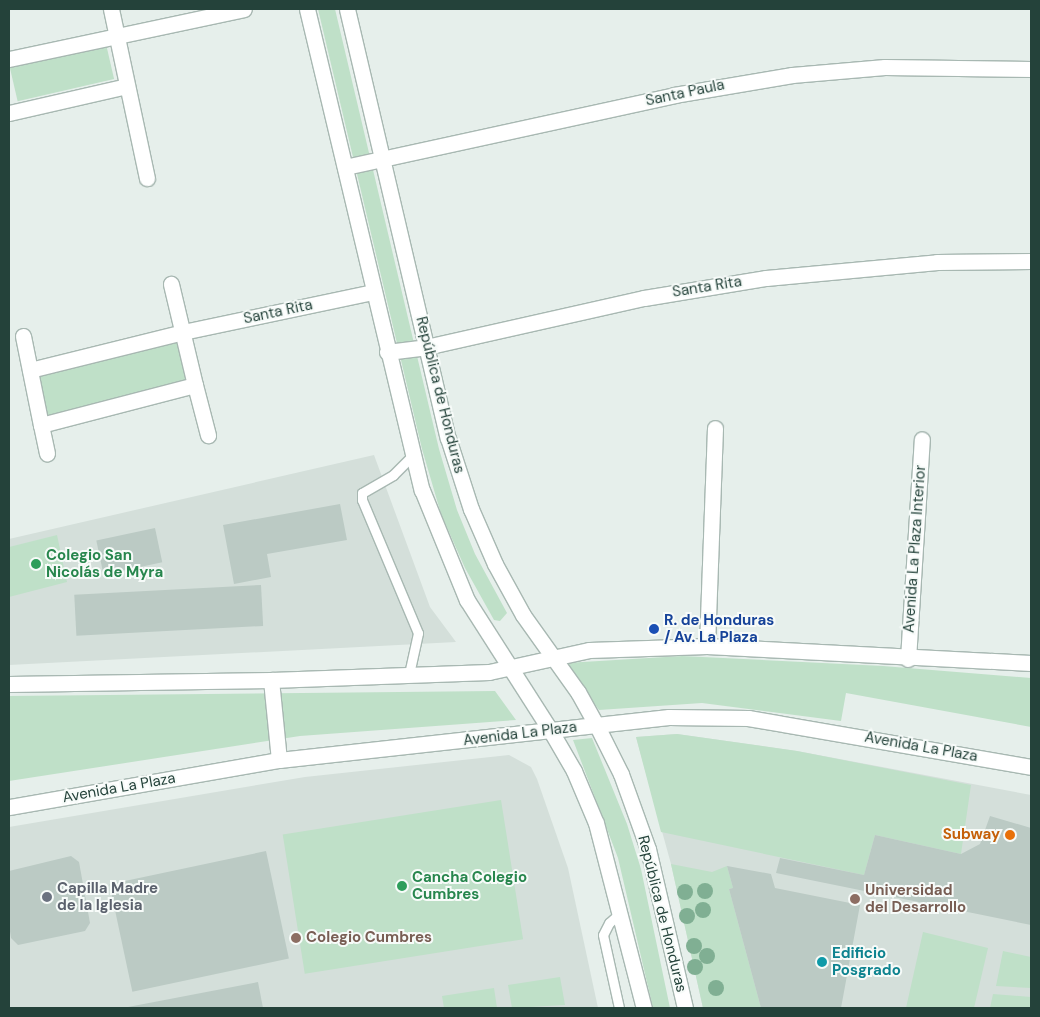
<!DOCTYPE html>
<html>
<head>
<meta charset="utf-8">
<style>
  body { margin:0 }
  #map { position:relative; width:1040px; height:1017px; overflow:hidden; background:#e6efeb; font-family:"DM Sans",sans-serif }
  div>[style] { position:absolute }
  .built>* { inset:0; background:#d4dfda }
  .green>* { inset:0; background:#bfe0c8; transform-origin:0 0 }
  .building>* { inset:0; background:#bbcac4; transform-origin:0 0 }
  .roads { filter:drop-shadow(1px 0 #a8b8b2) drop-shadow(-1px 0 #a8b8b2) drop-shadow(0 1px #a8b8b2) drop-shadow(0 -1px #a8b8b2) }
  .lane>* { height:9px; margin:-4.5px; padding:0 4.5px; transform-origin:4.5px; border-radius:4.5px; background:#fff }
  .street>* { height:15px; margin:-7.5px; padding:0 7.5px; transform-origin:7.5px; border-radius:7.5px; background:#fff }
  .secondary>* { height:15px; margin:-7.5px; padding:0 7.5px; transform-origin:7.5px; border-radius:7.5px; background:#fff }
  .trees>* { width:16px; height:16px; margin:-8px; border-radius:50%; background:#80af93 }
  .dots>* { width:14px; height:14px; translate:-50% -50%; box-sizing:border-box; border:2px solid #f7fbf9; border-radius:50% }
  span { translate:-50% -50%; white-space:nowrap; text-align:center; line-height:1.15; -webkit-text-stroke:4px #f7fbf9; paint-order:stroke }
  .street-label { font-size:15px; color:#24423a }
  .leisure-label { font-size:15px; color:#27864d; font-weight:700 }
  .left { translate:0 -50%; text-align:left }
  .transit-label { font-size:15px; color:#164399; font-weight:700 }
  .food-label { font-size:15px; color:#c56008; font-weight:700 }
  .right { translate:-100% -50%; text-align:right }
  .worship-label { font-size:15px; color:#5b616d; font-weight:700 }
  .education-label { font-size:15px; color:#785e54; font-weight:700 }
  .culture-label { font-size:15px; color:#0d838f; font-weight:700 }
  .frame { position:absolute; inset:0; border:10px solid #24423a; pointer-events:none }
</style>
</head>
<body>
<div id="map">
  <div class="built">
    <i style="clip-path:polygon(374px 455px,430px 607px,456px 642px,9px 665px,9px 539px)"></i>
    <i style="clip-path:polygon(677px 734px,797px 751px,1031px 795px,1031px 1008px,703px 1008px,671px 864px,636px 737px)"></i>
    <i style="clip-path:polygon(509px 755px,531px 767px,537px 779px,568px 868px,598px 1008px,9px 1008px,9px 827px,305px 777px)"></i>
  </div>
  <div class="green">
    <i style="clip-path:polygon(318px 9px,335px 9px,439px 449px,457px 510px,475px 554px,507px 613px,500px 621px,494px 620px,465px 568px,441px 514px,422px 449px)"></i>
    <i style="left:106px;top:44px;width:36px;height:99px;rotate:77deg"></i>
    <i style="left:178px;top:340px;width:42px;height:145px;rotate:76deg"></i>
    <i style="clip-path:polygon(57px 535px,67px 582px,9px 597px,9px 547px)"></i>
    <i style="clip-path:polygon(682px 656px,883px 666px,1031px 678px,1031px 727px,846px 693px,841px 721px,702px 703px,599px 710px,566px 663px)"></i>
    <i style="clip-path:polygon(495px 691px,516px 720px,300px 736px,9px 781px,9px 696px)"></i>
    <i style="clip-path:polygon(677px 734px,797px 751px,971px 785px,961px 854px,875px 835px,864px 875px,661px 832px,636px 737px)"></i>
    <i style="clip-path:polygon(592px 738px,627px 824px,641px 869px,670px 1008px,653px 1008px,618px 858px,573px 740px)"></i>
    <i style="left:501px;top:800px;width:141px;height:221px;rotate:81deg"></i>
    <i style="clip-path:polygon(671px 864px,712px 872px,727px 866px,733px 888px,729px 889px,761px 1008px,703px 1008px)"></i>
    <i style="clip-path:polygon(923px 932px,988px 948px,974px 1008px,906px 1008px)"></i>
    <i style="clip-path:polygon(1003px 951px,1031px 957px,1031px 988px,996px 986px)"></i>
    <i style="clip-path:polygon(560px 977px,565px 1005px,512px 1008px,508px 985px)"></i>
    <i style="clip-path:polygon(494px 988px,497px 1008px,444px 1008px,442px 996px)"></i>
    <i style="clip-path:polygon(993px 994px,1031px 997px,1031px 1008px,990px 1008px)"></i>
  </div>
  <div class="building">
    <i style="clip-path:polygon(340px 504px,347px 540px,267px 554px,271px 577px,234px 584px,223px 525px)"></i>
    <i style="left:155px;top:528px;width:35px;height:60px;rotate:78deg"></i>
    <i style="left:261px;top:585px;width:41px;height:187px;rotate:87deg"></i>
    <i style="clip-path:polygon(990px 816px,1031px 828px,1031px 925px,776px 873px,780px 858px,864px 875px,875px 835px,961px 854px,980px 844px)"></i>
    <i style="left:266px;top:851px;width:110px;height:160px;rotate:78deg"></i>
    <i style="clip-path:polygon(71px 856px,79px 862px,90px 923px,85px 931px,18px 945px,11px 938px,9px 925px,9px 871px)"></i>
    <i style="clip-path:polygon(727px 866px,771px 874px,775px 888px,860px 905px,841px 1008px,761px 1008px,729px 889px,733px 888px)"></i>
    <i style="clip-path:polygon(258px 982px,263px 1008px,128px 1008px,128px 1007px)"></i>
  </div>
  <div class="roads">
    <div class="lane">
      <i style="left:409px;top:674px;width:42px;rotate:-77.6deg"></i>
      <i style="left:418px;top:633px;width:144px;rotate:-112.8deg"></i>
      <i style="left:362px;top:500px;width:7px;rotate:-90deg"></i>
      <i style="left:362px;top:493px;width:36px;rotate:-30deg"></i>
      <i style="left:393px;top:475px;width:30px;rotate:-45deg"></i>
      <i style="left:619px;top:914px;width:13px;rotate:138deg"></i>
      <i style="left:609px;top:923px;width:13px;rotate:117deg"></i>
      <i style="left:603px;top:935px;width:75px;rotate:77.6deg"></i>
    </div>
    <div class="street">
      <i style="left:111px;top:9px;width:173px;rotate:78deg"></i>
      <i style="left:9px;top:59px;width:240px;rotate:-12deg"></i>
      <i style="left:9px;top:113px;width:121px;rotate:-12.9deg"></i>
      <i style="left:345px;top:167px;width:337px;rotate:-12.3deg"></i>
      <i style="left:674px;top:95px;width:120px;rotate:-9.6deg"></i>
      <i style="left:792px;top:75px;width:93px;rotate:-4.9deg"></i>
      <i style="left:885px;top:67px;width:146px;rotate:0.8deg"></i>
      <i style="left:23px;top:336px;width:91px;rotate:78.6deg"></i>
      <i style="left:41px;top:425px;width:159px;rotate:-14.6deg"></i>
      <i style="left:195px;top:385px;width:104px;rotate:-103.4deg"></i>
      <i style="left:387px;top:352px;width:39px;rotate:-7deg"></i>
      <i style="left:426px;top:347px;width:223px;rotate:-12.7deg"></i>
      <i style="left:644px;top:298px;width:124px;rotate:-9.3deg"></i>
      <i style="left:766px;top:278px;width:172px;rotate:-5.3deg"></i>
      <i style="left:937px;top:262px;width:94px;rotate:-0.6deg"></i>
      <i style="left:30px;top:370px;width:158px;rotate:-13.9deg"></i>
      <i style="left:183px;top:332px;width:194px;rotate:-11.9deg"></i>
      <i style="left:195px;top:385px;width:52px;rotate:75.4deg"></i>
      <i style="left:41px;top:425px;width:29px;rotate:78deg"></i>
      <i style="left:707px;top:646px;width:218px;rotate:-87.9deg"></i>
      <i style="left:908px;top:659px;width:220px;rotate:-86.4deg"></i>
      <i style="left:596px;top:724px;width:56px;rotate:63.4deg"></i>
      <i style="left:621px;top:774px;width:80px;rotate:70.2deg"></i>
      <i style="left:648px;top:849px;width:163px;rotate:76.9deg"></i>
      <i style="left:552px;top:733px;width:44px;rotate:59.9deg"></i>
      <i style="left:574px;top:771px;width:56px;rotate:67.1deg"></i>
      <i style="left:596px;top:823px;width:191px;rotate:75.5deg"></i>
    </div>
    <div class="secondary">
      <i style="left:307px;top:9px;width:495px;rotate:76.6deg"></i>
      <i style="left:422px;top:490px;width:119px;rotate:67.8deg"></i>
      <i style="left:467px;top:600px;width:158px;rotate:57.4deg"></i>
      <i style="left:347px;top:9px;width:441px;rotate:76.8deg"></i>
      <i style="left:448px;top:438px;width:75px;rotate:72.1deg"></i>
      <i style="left:471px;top:509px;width:60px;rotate:66.4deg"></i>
      <i style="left:495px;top:564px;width:58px;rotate:61.2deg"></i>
      <i style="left:523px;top:615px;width:95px;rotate:54.5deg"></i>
      <i style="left:578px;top:692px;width:37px;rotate:61deg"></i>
      <i style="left:271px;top:680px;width:80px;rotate:84.3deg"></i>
      <i style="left:9px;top:684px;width:262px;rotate:-0.9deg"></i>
      <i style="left:271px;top:680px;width:218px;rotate:-2.1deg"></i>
      <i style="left:489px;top:672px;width:102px;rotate:-12.4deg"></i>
      <i style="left:589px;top:650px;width:118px;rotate:-1.9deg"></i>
      <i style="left:707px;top:646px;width:324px;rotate:3deg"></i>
      <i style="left:9px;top:807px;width:274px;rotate:-9.9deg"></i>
      <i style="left:279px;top:760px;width:392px;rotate:-6.3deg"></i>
      <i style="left:669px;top:717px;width:79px;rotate:0.7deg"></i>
      <i style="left:748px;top:718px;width:287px;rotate:9.8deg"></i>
    </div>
  </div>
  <div class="trees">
    <i style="left:705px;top:891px"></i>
    <i style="left:685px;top:892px"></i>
    <i style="left:703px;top:910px"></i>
    <i style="left:687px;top:916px"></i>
    <i style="left:694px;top:946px"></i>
    <i style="left:707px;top:956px"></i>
    <i style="left:695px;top:967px"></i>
    <i style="left:716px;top:988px"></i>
  </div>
  <div class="dots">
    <i style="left:36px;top:564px;background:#2e9e5b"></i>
    <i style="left:654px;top:629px;background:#1a4fb4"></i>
    <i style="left:1010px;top:835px;background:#e8710a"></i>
    <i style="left:402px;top:886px;background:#2e9e5b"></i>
    <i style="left:47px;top:897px;background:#6b7280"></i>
    <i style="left:855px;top:899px;background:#8d6e63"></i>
    <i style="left:296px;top:938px;background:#8d6e63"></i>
    <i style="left:822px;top:962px;background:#0f9aa8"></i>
  </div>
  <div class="street-label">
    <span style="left:685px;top:93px;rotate:-12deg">Santa Paula</span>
    <span style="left:707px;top:287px;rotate:-9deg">Santa Rita</span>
    <span style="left:278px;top:312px;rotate:-12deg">Santa Rita</span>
    <span style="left:440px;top:395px;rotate:76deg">República de Honduras</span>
    <span style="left:915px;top:549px;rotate:-86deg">Avenida La Plaza Interior</span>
    <span style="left:520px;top:734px;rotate:-7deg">Avenida La Plaza</span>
    <span style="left:921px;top:747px;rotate:10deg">Avenida La Plaza</span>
    <span style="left:119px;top:788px;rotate:-10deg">Avenida La Plaza</span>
    <span style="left:662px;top:914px;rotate:76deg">República de Honduras</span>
  </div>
  <div class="leisure-label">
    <span class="left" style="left:46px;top:564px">Colegio San<br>Nicolás de Myra</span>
    <span class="left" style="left:412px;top:886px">Cancha Colegio<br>Cumbres</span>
  </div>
  <div class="transit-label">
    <span class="left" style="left:664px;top:629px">R. de Honduras<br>/ Av. La Plaza</span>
  </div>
  <div class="food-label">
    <span class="right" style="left:1000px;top:835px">Subway</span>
  </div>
  <div class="worship-label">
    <span class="left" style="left:57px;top:897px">Capilla Madre<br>de la Iglesia</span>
  </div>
  <div class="education-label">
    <span class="left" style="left:865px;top:899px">Universidad<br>del Desarrollo</span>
    <span class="left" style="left:306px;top:938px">Colegio Cumbres</span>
  </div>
  <div class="culture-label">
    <span class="left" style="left:832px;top:962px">Edificio<br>Posgrado</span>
  </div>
  <div class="frame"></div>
</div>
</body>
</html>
